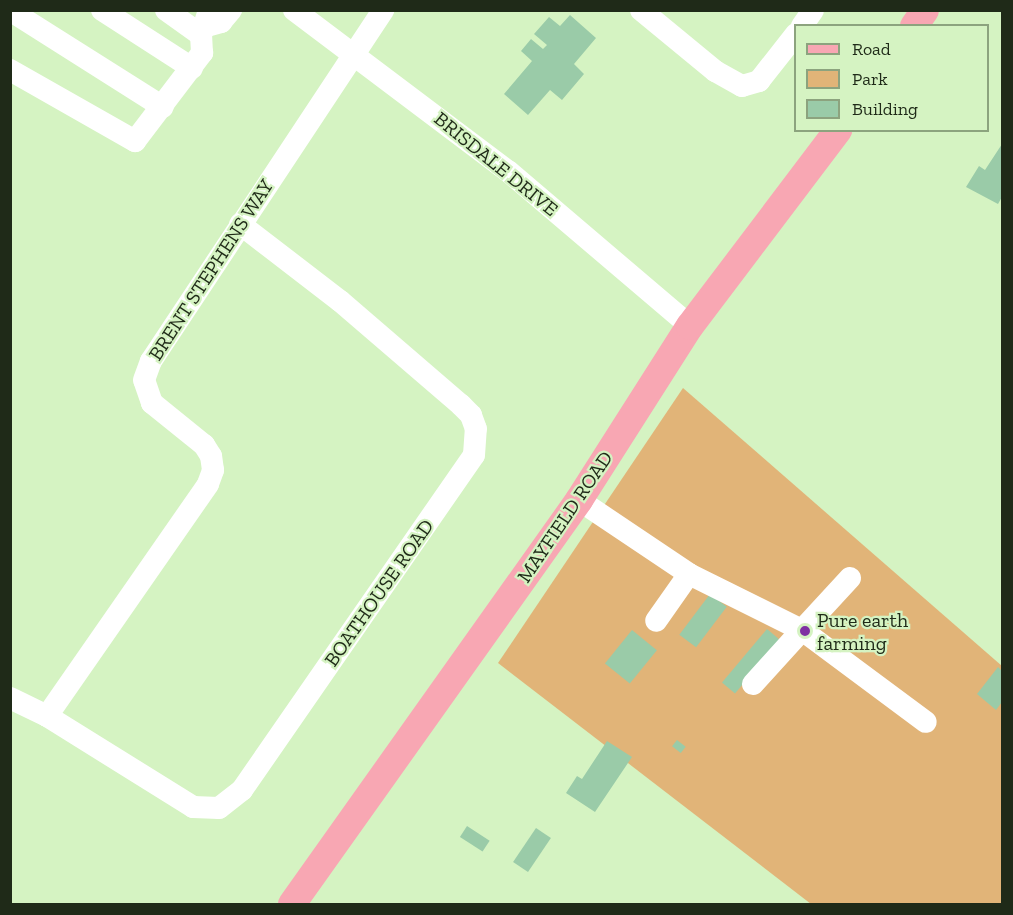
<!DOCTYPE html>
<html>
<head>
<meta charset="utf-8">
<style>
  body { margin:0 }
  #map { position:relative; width:1013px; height:915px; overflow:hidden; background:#d5f3c2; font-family:"Zilla Slab",serif }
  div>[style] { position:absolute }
  .green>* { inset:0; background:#e1b478 }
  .building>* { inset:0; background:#9acba8; transform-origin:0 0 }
  .minor>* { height:22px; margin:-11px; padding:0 11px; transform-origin:11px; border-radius:11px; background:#fff }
  .major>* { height:28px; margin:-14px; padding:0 14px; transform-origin:14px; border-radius:14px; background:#f8a7b3 }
  .dots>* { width:16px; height:16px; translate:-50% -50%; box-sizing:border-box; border:3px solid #d5f3c2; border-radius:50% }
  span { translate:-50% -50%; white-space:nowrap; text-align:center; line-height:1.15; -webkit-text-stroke:4.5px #d5f3c2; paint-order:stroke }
  .street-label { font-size:20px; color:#1f2a18 }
  .poi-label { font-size:20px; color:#1f2a18 }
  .left { translate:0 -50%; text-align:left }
  .frame { position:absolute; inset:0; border:12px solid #1f2a18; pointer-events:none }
  .legend { position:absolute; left:794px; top:24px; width:195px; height:108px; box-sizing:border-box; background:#d5f3c2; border:2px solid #8ca37e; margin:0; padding:8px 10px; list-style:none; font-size:18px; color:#1f2a18 }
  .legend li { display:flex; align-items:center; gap:12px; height:30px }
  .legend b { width:30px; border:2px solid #8ca37e }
</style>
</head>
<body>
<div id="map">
  <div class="green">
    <i style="clip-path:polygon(683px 388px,1002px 666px,1002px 904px,811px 904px,498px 663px)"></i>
  </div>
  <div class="building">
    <i style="clip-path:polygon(570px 15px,596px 38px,574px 64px,584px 74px,562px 100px,550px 90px,528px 115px,504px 94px,532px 61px,521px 51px,531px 39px,543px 49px,547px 45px,534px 34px,549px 17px,560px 26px)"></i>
    <i style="clip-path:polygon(1002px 144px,1002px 197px,998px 204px,966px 187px,979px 166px,985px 170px)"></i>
    <i style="left:710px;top:594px;width:21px;height:51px;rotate:37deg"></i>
    <i style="left:767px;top:629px;width:17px;height:70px;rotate:40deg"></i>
    <i style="left:632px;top:630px;width:32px;height:43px;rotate:39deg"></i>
    <i style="clip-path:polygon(998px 667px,1002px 671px,1002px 702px,996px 710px,977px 694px)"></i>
    <i style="left:677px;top:740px;width:11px;height:8px;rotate:38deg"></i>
    <i style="clip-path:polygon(607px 741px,632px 757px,595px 812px,566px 793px,577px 776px,582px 779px)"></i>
    <i style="left:467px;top:826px;width:27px;height:13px;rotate:33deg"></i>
    <i style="left:536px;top:828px;width:18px;height:41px;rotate:34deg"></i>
  </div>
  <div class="minor">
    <i style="left:102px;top:10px;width:107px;rotate:32.8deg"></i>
    <i style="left:166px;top:10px;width:43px;rotate:35.5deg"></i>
    <i style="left:294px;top:10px;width:268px;rotate:37deg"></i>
    <i style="left:508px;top:171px;width:239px;rotate:40.4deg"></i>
    <i style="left:641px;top:10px;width:96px;rotate:39.5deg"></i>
    <i style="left:715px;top:71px;width:31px;rotate:29deg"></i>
    <i style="left:742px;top:86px;width:18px;rotate:-16deg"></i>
    <i style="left:759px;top:81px;width:60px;rotate:-51.8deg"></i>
    <i style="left:19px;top:16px;width:170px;rotate:32.3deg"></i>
    <i style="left:207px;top:26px;width:15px;rotate:-16deg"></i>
    <i style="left:221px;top:22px;width:16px;rotate:-50deg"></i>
    <i style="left:802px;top:26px;width:19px;rotate:-55deg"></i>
    <i style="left:10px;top:70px;width:144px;rotate:29.6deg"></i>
    <i style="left:135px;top:141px;width:111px;rotate:-52.7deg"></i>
    <i style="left:202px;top:53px;width:18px;rotate:-93deg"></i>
    <i style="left:201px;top:35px;width:26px;rotate:-72deg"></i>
    <i style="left:579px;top:500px;width:133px;rotate:33.9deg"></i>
    <i style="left:689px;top:574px;width:57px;rotate:125.1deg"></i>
    <i style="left:689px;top:574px;width:126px;rotate:26.4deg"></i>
    <i style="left:802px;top:630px;width:73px;rotate:132.2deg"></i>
    <i style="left:850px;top:578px;width:71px;rotate:132.7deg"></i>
    <i style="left:802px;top:630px;width:154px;rotate:36.6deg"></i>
    <i style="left:10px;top:698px;width:41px;rotate:25.9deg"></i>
    <i style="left:47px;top:716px;width:172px;rotate:31.9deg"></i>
    <i style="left:193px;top:807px;width:26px;rotate:2deg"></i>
    <i style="left:219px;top:808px;width:29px;rotate:-38deg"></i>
    <i style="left:242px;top:790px;width:407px;rotate:-55.3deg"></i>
    <i style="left:474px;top:455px;width:26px;rotate:-86deg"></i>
    <i style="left:476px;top:429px;width:15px;rotate:-110deg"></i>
    <i style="left:471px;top:415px;width:14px;rotate:-135deg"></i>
    <i style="left:461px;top:405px;width:160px;rotate:-139.3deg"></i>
    <i style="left:340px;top:301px;width:126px;rotate:-142.4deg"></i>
    <i style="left:47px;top:716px;width:282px;rotate:-55.2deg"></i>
    <i style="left:208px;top:484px;width:15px;rotate:-70deg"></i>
    <i style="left:213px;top:470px;width:14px;rotate:-98deg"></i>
    <i style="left:211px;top:456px;width:13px;rotate:-122deg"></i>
    <i style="left:204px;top:445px;width:67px;rotate:-141.1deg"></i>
    <i style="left:152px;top:403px;width:24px;rotate:-109deg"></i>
    <i style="left:144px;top:380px;width:20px;rotate:-70deg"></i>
    <i style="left:151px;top:361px;width:421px;rotate:-56.5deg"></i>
  </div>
  <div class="major">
    <i style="left:914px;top:26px;width:19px;rotate:-55deg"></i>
    <i style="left:292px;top:904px;width:496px;rotate:-54.6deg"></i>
    <i style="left:579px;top:500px;width:206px;rotate:-57.5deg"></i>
    <i style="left:690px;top:326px;width:246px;rotate:-52.9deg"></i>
  </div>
  <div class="dots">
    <i style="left:805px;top:631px;background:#7f31a2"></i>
  </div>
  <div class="street-label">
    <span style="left:496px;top:164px;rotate:39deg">BRISDALE DRIVE</span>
    <span style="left:211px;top:270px;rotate:-57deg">BRENT STEPHENS WAY</span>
    <span style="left:565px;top:517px;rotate:-56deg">MAYFIELD ROAD</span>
    <span style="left:379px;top:593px;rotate:-55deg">BOATHOUSE ROAD</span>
  </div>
  <div class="poi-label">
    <span class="left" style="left:817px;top:632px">Pure earth<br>farming</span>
  </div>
  <div class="frame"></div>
  <ul class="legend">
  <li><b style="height:8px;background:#f8a7b3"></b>Road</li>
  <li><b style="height:16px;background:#e1b478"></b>Park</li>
  <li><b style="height:16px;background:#9acba8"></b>Building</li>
  </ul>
</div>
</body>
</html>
